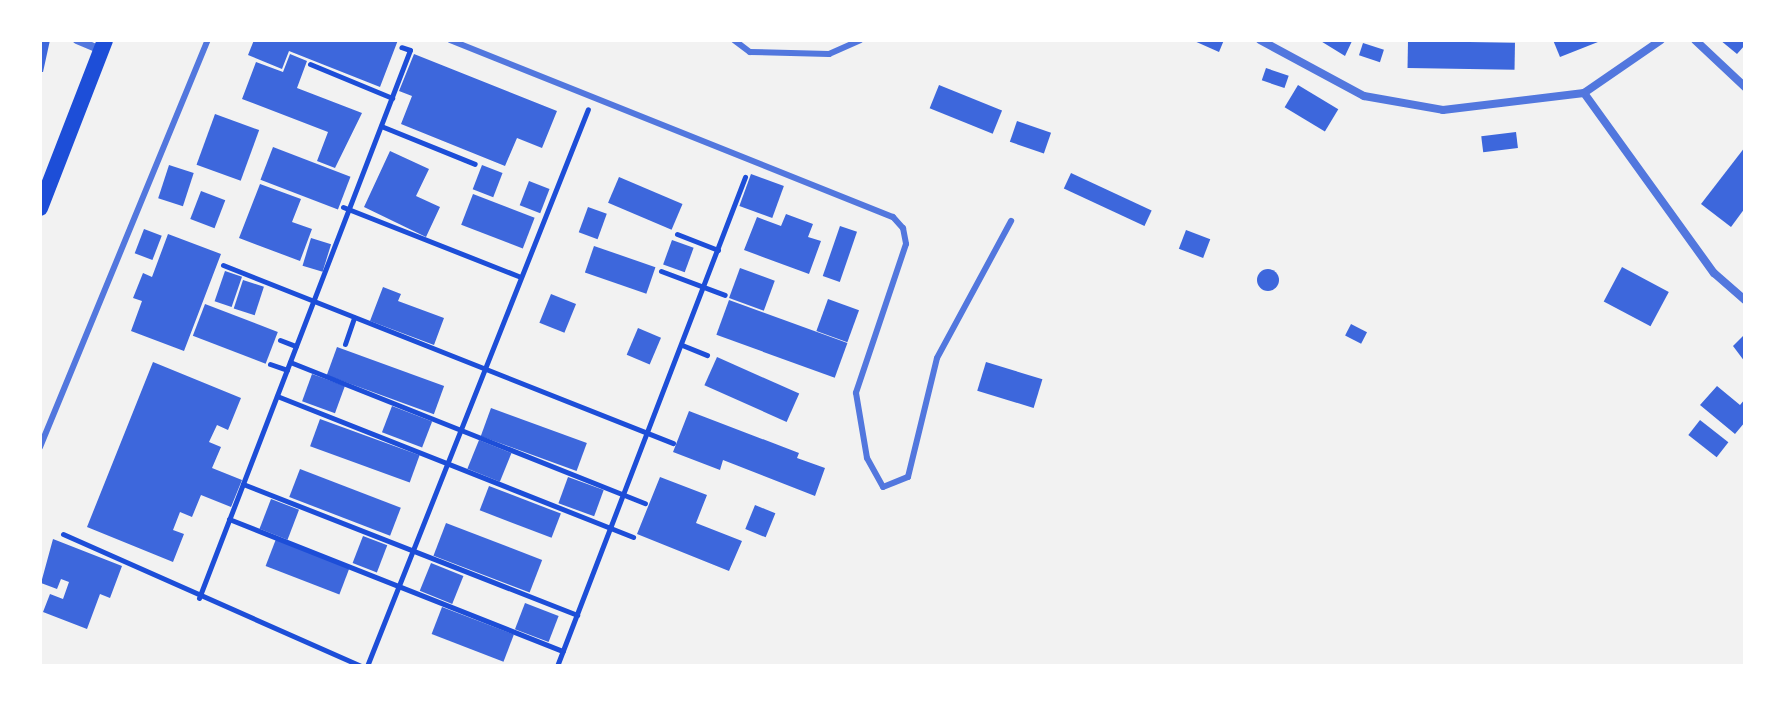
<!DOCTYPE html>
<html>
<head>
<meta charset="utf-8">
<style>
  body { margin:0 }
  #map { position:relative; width:1785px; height:706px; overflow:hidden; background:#f2f2f2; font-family:Rubik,sans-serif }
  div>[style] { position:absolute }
  .building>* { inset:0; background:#3d67dc; transform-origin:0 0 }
  .round { border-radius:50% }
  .path>* { height:5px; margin:-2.5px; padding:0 2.5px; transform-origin:2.5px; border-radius:2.5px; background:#1d4ed8 }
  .service>* { height:6px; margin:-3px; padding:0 3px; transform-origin:3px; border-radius:3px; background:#5277de }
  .minor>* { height:8px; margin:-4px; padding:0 4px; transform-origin:4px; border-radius:4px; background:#5277de }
  .secondary>* { height:16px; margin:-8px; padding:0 8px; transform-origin:8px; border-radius:8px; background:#1d4ed8 }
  span { translate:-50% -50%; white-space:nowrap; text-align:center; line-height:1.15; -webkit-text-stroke:8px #fff; paint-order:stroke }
  .frame { position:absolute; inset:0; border:42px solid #fff; pointer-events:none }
</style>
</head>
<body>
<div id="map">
  <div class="building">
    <i style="clip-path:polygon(40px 40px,50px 40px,43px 72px,40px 72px)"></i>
    <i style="clip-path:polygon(254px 40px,398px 40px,380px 87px,289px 51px,282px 69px,248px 55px)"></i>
    <i style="clip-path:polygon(1192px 40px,1224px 40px,1219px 52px)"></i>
    <i style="clip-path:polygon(1319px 40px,1351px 40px,1352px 41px,1345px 56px)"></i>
    <i style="clip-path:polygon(1553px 40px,1603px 40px,1560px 57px)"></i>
    <i style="clip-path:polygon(1720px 40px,1745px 40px,1745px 45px,1737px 54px)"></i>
    <i style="left:1408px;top:41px;width:107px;height:27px;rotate:1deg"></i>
    <i style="left:1363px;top:43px;width:22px;height:13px;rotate:18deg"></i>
    <i style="clip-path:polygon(290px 54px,307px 61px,297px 88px,362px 113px,335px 168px,317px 161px,328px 132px,242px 99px,256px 62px,283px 72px)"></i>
    <i style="clip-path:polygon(414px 54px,557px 111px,542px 148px,517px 138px,505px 166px,401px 124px,412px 96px,399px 91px)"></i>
    <i style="left:1266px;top:68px;width:24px;height:13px;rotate:19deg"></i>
    <i style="left:939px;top:85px;width:68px;height:25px;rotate:22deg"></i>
    <i style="left:1298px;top:85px;width:47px;height:26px;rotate:31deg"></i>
    <i style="left:215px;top:114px;width:47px;height:54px;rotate:20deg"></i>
    <i style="left:1017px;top:121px;width:36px;height:22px;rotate:19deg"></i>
    <i style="left:1516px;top:132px;width:16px;height:35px;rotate:83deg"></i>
    <i style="left:273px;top:147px;width:83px;height:35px;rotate:21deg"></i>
    <i style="clip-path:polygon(1745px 147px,1745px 208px,1731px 227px,1701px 204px)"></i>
    <i style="clip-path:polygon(390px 151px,429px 169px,416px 196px,440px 207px,426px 237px,364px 207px)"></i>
    <i style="left:169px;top:165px;width:26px;height:35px;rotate:18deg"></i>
    <i style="left:482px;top:165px;width:22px;height:26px;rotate:21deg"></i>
    <i style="left:1071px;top:173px;width:89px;height:17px;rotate:25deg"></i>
    <i style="left:751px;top:174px;width:35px;height:34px;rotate:20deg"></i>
    <i style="left:619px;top:177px;width:69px;height:28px;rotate:23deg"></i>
    <i style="left:529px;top:181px;width:22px;height:26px;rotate:21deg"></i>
    <i style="clip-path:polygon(260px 184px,301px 199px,292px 222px,312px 229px,300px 261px,239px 238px)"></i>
    <i style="left:201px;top:191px;width:26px;height:30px;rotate:21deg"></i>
    <i style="left:473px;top:194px;width:66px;height:33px;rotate:21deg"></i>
    <i style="left:588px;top:207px;width:20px;height:27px;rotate:20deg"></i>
    <i style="clip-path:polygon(786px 214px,813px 224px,808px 237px,821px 241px,809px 274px,744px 250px,757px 217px,781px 226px)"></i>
    <i style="left:840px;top:226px;width:18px;height:53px;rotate:19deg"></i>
    <i style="left:144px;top:229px;width:19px;height:26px;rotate:21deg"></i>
    <i style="left:1186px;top:230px;width:26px;height:20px;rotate:21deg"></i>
    <i style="clip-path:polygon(168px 234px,221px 254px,184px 351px,131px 331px,142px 301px,133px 298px,143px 273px,152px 277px)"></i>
    <i style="left:311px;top:238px;width:21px;height:29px;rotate:17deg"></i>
    <i style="left:672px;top:240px;width:23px;height:26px;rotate:20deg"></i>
    <i style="left:594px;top:246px;width:65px;height:28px;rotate:19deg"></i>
    <i style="left:1622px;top:267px;width:53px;height:39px;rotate:28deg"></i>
    <i style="left:740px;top:268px;width:37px;height:32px;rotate:20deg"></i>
    <i class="round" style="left:1257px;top:269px;width:22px;height:22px"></i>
    <i style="left:225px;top:271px;width:18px;height:32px;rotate:19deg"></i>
    <i style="left:243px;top:280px;width:22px;height:30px;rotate:18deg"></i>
    <i style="clip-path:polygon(383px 287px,401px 294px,398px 301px,444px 318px,434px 345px,370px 321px)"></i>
    <i style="left:551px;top:294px;width:27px;height:31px;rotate:22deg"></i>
    <i style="left:828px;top:299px;width:33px;height:34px;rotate:20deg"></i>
    <i style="left:729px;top:300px;width:126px;height:37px;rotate:20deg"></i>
    <i style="left:205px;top:304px;width:78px;height:34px;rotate:21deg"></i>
    <i style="left:1351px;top:324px;width:18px;height:13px;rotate:27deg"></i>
    <i style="left:638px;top:328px;width:25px;height:29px;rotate:23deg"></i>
    <i style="clip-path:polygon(1745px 334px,1745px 362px,1733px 346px)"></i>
    <i style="left:337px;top:347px;width:114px;height:30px;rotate:20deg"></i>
    <i style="left:717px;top:357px;width:90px;height:31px;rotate:24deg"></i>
    <i style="clip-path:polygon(153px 362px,241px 398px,228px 430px,217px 425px,209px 442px,221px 447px,212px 468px,242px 480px,231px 507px,201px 495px,192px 517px,180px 512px,173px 530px,184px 534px,173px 562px,87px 527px)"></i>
    <i style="left:986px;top:362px;width:59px;height:30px;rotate:17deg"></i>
    <i style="left:312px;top:374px;width:35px;height:29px;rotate:20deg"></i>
    <i style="clip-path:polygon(1717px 386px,1740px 405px,1745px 399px,1745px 422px,1735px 434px,1700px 405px)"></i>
    <i style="left:392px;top:406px;width:43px;height:28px;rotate:21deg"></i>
    <i style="left:491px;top:408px;width:102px;height:30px;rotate:20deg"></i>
    <i style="clip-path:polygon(689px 411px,799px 453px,797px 458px,825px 468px,815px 496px,723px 460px,720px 470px,673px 452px)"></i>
    <i style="left:320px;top:419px;width:106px;height:29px;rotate:20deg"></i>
    <i style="left:1700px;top:420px;width:36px;height:19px;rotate:38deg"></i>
    <i style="left:479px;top:440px;width:35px;height:31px;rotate:22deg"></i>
    <i style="left:300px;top:469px;width:108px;height:30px;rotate:21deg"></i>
    <i style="left:568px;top:477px;width:38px;height:28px;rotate:20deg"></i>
    <i style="clip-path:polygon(660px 477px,707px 495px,696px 523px,742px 541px,729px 571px,637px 534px)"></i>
    <i style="left:489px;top:486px;width:77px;height:26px;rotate:21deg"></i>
    <i style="left:271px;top:499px;width:30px;height:32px;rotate:21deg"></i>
    <i style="left:755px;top:505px;width:22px;height:26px;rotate:22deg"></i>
    <i style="left:446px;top:523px;width:103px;height:35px;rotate:21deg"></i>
    <i style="left:363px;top:536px;width:26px;height:29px;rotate:21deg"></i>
    <i style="clip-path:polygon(53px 539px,122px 566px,110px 598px,100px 594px,87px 629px,43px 612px,50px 594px,63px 599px,69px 582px,61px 579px,57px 589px,41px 583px)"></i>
    <i style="left:276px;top:539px;width:79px;height:29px;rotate:21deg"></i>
    <i style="left:431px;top:563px;width:35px;height:30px;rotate:22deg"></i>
    <i style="left:525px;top:603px;width:36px;height:28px;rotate:21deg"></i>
    <i style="left:442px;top:607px;width:77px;height:29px;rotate:21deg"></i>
  </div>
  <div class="path">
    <i style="left:310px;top:64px;width:89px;rotate:22.5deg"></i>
    <i style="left:381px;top:126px;width:101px;rotate:22deg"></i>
    <i style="left:343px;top:207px;width:191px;rotate:21.5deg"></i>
    <i style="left:677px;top:234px;width:44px;rotate:21.3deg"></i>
    <i style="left:223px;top:265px;width:484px;rotate:21.6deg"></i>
    <i style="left:661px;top:271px;width:68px;rotate:20.6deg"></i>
    <i style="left:280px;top:340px;width:17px;rotate:21deg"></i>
    <i style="left:345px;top:344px;width:28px;rotate:-71deg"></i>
    <i style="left:682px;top:345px;width:27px;rotate:22deg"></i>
    <i style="left:290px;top:362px;width:382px;rotate:21.7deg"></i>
    <i style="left:270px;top:364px;width:18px;rotate:19deg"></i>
    <i style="left:277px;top:396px;width:383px;rotate:21.6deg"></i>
    <i style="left:243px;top:484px;width:359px;rotate:21.4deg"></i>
    <i style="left:229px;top:519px;width:359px;rotate:21.6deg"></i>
    <i style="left:63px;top:534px;width:326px;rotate:23.9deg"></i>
    <i style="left:199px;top:598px;width:587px;rotate:-68.94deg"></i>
    <i style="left:410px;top:50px;width:9px;rotate:-162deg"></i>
    <i style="left:367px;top:666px;width:599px;rotate:-68.36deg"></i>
    <i style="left:557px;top:666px;width:524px;rotate:-68.97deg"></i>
  </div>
  <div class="service">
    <i style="left:450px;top:40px;width:477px;rotate:21.8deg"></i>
    <i style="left:893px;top:217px;width:15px;rotate:48deg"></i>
    <i style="left:903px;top:228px;width:16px;rotate:79deg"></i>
    <i style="left:906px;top:244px;width:157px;rotate:108.6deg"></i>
    <i style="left:856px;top:393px;width:66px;rotate:80.4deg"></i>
    <i style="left:867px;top:458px;width:33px;rotate:61deg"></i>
    <i style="left:883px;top:487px;width:27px;rotate:-22deg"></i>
    <i style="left:908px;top:477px;width:122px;rotate:-76.3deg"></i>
    <i style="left:937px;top:358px;width:156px;rotate:-61.6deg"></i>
    <i style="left:734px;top:40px;width:20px;rotate:37deg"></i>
    <i style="left:750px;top:52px;width:79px;rotate:1.5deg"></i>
    <i style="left:829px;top:54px;width:34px;rotate:-24deg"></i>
    <i style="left:40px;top:447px;width:440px;rotate:-67.6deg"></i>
  </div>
  <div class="minor">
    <i style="left:77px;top:40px;width:26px;rotate:23deg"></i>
    <i style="left:1260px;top:40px;width:118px;rotate:28.3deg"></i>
    <i style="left:1364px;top:96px;width:80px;rotate:10deg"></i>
    <i style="left:1443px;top:110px;width:142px;rotate:-6.9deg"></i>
    <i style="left:1584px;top:93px;width:93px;rotate:-34.5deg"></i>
    <i style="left:1695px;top:40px;width:69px;rotate:43.2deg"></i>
    <i style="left:1584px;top:93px;width:222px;rotate:54.2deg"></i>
    <i style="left:1714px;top:273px;width:41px;rotate:41.1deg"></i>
  </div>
  <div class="secondary">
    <i style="left:40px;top:208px;width:180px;rotate:-68.8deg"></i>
  </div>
  <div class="frame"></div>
</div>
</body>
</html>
